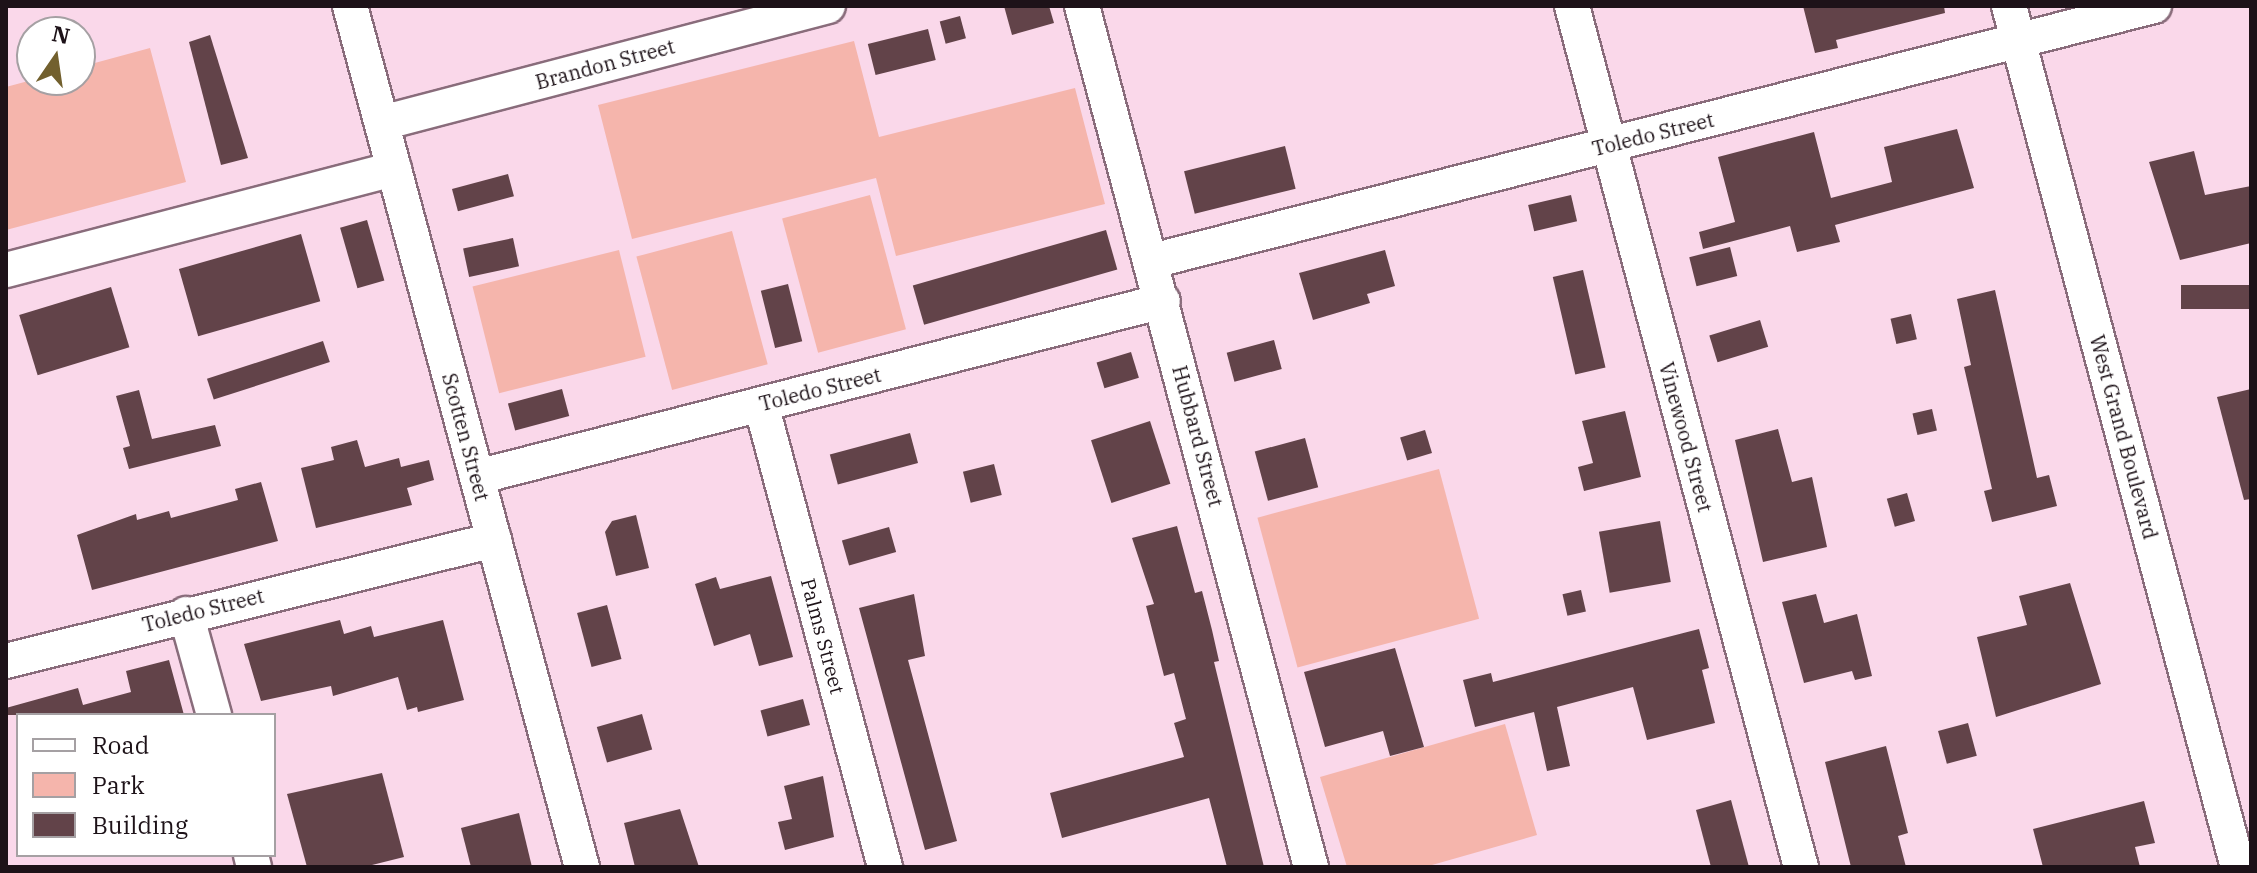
<!DOCTYPE html>
<html>
<head>
<meta charset="utf-8">
<style>
  body { margin:0 }
  #map { position:relative; width:2257px; height:873px; overflow:hidden; background:#fad8ea; font-family:"IBM Plex Serif",serif }
  div>[style] { position:absolute }
  .green>* { inset:0; background:#f5b5ac; transform-origin:0 0 }
  .building>* { inset:0; background:#624349; transform-origin:0 0 }
  .roads { filter:drop-shadow(2px 0 #896c7b) drop-shadow(-2px 0 #896c7b) drop-shadow(0 2px #896c7b) drop-shadow(0 -2px #896c7b) }
  .minor>* { height:34px; margin:-17px; padding:0 17px; transform-origin:17px; border-radius:17px; background:#fff }
  span { translate:-50% -50%; white-space:nowrap; text-align:center; line-height:1.15; -webkit-text-stroke:8px #fff; paint-order:stroke }
  .street-label { font-size:20px; color:#1d1218 }
  .frame { position:absolute; inset:0; border:8px solid #1d1218; pointer-events:none }
  .legend { position:absolute; left:16px; top:713px; width:260px; height:144px; box-sizing:border-box; background:#fff; border:2px solid #a5a0a3; margin:0; padding:10px 14px; list-style:none; font-size:24px; color:#1d1218 }
  .legend li { display:flex; align-items:center; gap:16px; height:40px }
  .legend b { width:40px; border:2px solid #a5a0a3 }
  .north { position:absolute; left:16px; top:16px; width:80px; height:80px; box-sizing:border-box; background:#fff; border:2px solid #a5a0a3; border-radius:50%; rotate:13deg; font-size:22px; font-weight:700; line-height:32px; text-align:center; color:#1d1218 }
  .north::after { content:''; display:block; margin:auto; width:28px; height:36px; background:#72602e; clip-path:polygon(50% 0,100% 100%,50% 72%,0 100%) }
</style>
</head>
<body>
<div id="map">
  <div class="green">
    <i style="clip-path:polygon(854px 41px,879px 137px,1075px 88px,1105px 204px,896px 256px,876px 178px,632px 239px,598px 105px)"></i>
    <i style="clip-path:polygon(150px 48px,186px 182px,6px 230px,6px 87px,32px 80px,80px 80px,80px 67px)"></i>
    <i style="left:870px;top:195px;width:139px;height:91px;rotate:75deg"></i>
    <i style="left:732px;top:231px;width:138px;height:99px;rotate:75deg"></i>
    <i style="left:619px;top:250px;width:110px;height:151px;rotate:76deg"></i>
    <i style="left:1439px;top:469px;width:155px;height:188px;rotate:75deg"></i>
    <i style="clip-path:polygon(1505px 724px,1537px 835px,1425px 867px,1347px 867px,1320px 777px)"></i>
  </div>
  <div class="building">
    <i style="clip-path:polygon(1004px 6px,1049px 6px,1054px 23px,1012px 35px)"></i>
    <i style="clip-path:polygon(1803px 6px,1944px 6px,1945px 13px,1836px 40px,1838px 48px,1815px 53px)"></i>
    <i style="left:960px;top:16px;width:23px;height:21px;rotate:75deg"></i>
    <i style="left:928px;top:29px;width:32px;height:62px;rotate:76deg"></i>
    <i style="clip-path:polygon(210px 35px,248px 158px,221px 165px,189px 42px)"></i>
    <i style="clip-path:polygon(1957px 129px,1974px 188px,1835px 225px,1840px 242px,1797px 252px,1790px 226px,1703px 249px,1699px 232px,1735px 222px,1718px 157px,1814px 132px,1831px 198px,1892px 182px,1884px 147px)"></i>
    <i style="left:1285px;top:146px;width:44px;height:104px;rotate:76deg"></i>
    <i style="clip-path:polygon(2194px 151px,2205px 195px,2251px 186px,2251px 243px,2180px 260px,2149px 162px)"></i>
    <i style="left:508px;top:174px;width:23px;height:58px;rotate:75deg"></i>
    <i style="left:1571px;top:195px;width:27px;height:44px;rotate:77deg"></i>
    <i style="left:367px;top:220px;width:63px;height:28px;rotate:74deg"></i>
    <i style="left:1106px;top:230px;width:41px;height:201px;rotate:74deg"></i>
    <i style="left:301px;top:234px;width:70px;height:127px;rotate:74deg"></i>
    <i style="left:513px;top:238px;width:29px;height:51px;rotate:78deg"></i>
    <i style="left:1730px;top:247px;width:30px;height:42px;rotate:76deg"></i>
    <i style="clip-path:polygon(1385px 250px,1395px 286px,1367px 294px,1370px 303px,1313px 320px,1299px 273px)"></i>
    <i style="left:1583px;top:270px;width:100px;height:31px;rotate:77deg"></i>
    <i style="left:788px;top:284px;width:59px;height:28px;rotate:76deg"></i>
    <i style="left:2251px;top:285px;width:24px;height:70px;rotate:90deg"></i>
    <i style="left:111px;top:287px;width:63px;height:96px;rotate:73deg"></i>
    <i style="clip-path:polygon(1995px 290px,2037px 478px,2049px 475px,2057px 506px,1992px 522px,1984px 491px,1992px 489px,1964px 367px,1971px 365px,1957px 299px)"></i>
    <i style="left:1911px;top:314px;width:26px;height:21px;rotate:77deg"></i>
    <i style="left:1760px;top:320px;width:28px;height:53px;rotate:73deg"></i>
    <i style="left:1274px;top:340px;width:30px;height:49px;rotate:75deg"></i>
    <i style="left:323px;top:341px;width:22px;height:122px;rotate:72deg"></i>
    <i style="left:1131px;top:352px;width:27px;height:36px;rotate:73deg"></i>
    <i style="left:562px;top:389px;width:28px;height:56px;rotate:75deg"></i>
    <i style="clip-path:polygon(2251px 389px,2251px 499px,2244px 500px,2217px 397px)"></i>
    <i style="clip-path:polygon(139px 390px,152px 439px,215px 425px,221px 446px,129px 469px,123px 448px,130px 446px,116px 396px)"></i>
    <i style="left:1932px;top:409px;width:22px;height:20px;rotate:77deg"></i>
    <i style="clip-path:polygon(1625px 411px,1641px 477px,1584px 491px,1578px 467px,1593px 463px,1582px 421px)"></i>
    <i style="left:1150px;top:421px;width:66px;height:62px;rotate:72deg"></i>
    <i style="clip-path:polygon(1778px 429px,1792px 482px,1812px 477px,1827px 547px,1763px 562px,1735px 440px)"></i>
    <i style="left:1425px;top:430px;width:24px;height:26px;rotate:73deg"></i>
    <i style="left:910px;top:433px;width:31px;height:83px;rotate:75deg"></i>
    <i style="left:1305px;top:438px;width:51px;height:52px;rotate:75deg"></i>
    <i style="clip-path:polygon(357px 440px,365px 467px,399px 458px,401px 467px,429px 460px,434px 480px,407px 488px,412px 505px,316px 528px,301px 468px,334px 460px,331px 447px)"></i>
    <i style="left:994px;top:464px;width:32px;height:32px;rotate:76deg"></i>
    <i style="clip-path:polygon(261px 482px,278px 541px,92px 590px,77px 535px,136px 514px,137px 520px,169px 511px,171px 518px,238px 500px,235px 489px)"></i>
    <i style="left:1907px;top:493px;width:29px;height:21px;rotate:74deg"></i>
    <i style="clip-path:polygon(636px 515px,649px 568px,616px 576px,605px 532px,612px 521px)"></i>
    <i style="left:1660px;top:521px;width:62px;height:62px;rotate:80deg"></i>
    <i style="clip-path:polygon(1177px 526px,1195px 593px,1202px 591px,1212px 630px,1219px 661px,1214px 662px,1264px 867px,1227px 867px,1209px 798px,1062px 838px,1050px 793px,1184px 757px,1174px 723px,1186px 719px,1174px 673px,1164px 676px,1146px 606px,1154px 604px,1132px 538px)"></i>
    <i style="left:889px;top:527px;width:26px;height:49px;rotate:74deg"></i>
    <i style="clip-path:polygon(771px 576px,793px 657px,759px 666px,750px 634px,714px 646px,695px 584px,716px 577px,720px 589px)"></i>
    <i style="clip-path:polygon(2070px 583px,2101px 684px,1996px 717px,1977px 637px,2027px 625px,2019px 596px)"></i>
    <i style="left:1581px;top:590px;width:22px;height:19px;rotate:77deg"></i>
    <i style="clip-path:polygon(914px 594px,925px 656px,908px 660px,957px 841px,925px 850px,859px 608px)"></i>
    <i style="clip-path:polygon(1816px 594px,1824px 623px,1857px 614px,1872px 676px,1855px 680px,1852px 671px,1804px 683px,1782px 602px)"></i>
    <i style="left:607px;top:605px;width:56px;height:31px;rotate:75deg"></i>
    <i style="clip-path:polygon(340px 620px,344px 634px,371px 626px,374px 637px,443px 620px,464px 700px,418px 712px,417px 707px,407px 710px,398px 677px,333px 696px,331px 686px,261px 701px,244px 644px)"></i>
    <i style="clip-path:polygon(1699px 629px,1709px 668px,1702px 670px,1715px 723px,1647px 740px,1633px 687px,1557px 707px,1570px 766px,1547px 771px,1534px 712px,1475px 727px,1463px 680px,1491px 673px,1493px 682px)"></i>
    <i style="clip-path:polygon(1395px 648px,1424px 747px,1390px 756px,1383px 731px,1325px 747px,1304px 672px)"></i>
    <i style="clip-path:polygon(169px 660px,184px 715px,7px 715px,6px 708px,78px 688px,83px 705px,131px 692px,126px 671px)"></i>
    <i style="left:803px;top:699px;width:27px;height:44px;rotate:75deg"></i>
    <i style="left:642px;top:714px;width:37px;height:47px;rotate:74deg"></i>
    <i style="left:1968px;top:723px;width:34px;height:31px;rotate:75deg"></i>
    <i style="clip-path:polygon(1886px 746px,1908px 833px,1898px 836px,1906px 867px,1851px 867px,1825px 762px)"></i>
    <i style="clip-path:polygon(382px 773px,404px 857px,364px 867px,307px 867px,287px 794px)"></i>
    <i style="clip-path:polygon(823px 776px,834px 837px,785px 850px,778px 822px,792px 819px,784px 786px)"></i>
    <i style="clip-path:polygon(1731px 800px,1749px 867px,1711px 867px,1696px 810px)"></i>
    <i style="clip-path:polygon(2144px 801px,2155px 843px,2135px 847px,2140px 867px,2043px 867px,2033px 829px)"></i>
    <i style="clip-path:polygon(680px 809px,699px 867px,635px 867px,624px 823px)"></i>
    <i style="clip-path:polygon(519px 813px,532px 867px,471px 867px,461px 828px)"></i>
  </div>
  <div class="roads">
    <div class="minor">
      <i style="left:350px;top:6px;width:892px;rotate:74.92deg"></i>
      <i style="left:1082px;top:6px;width:891px;rotate:75.11deg"></i>
      <i style="left:1572px;top:6px;width:891px;rotate:75.11deg"></i>
      <i style="left:2009px;top:6px;width:891px;rotate:75.11deg"></i>
      <i style="left:382px;top:123px;width:461px;rotate:-14.7deg"></i>
      <i style="left:1152px;top:261px;width:1034px;rotate:-14.28deg"></i>
      <i style="left:6px;top:270px;width:401px;rotate:-14.6deg"></i>
      <i style="left:761px;top:404px;width:479px;rotate:75deg"></i>
      <i style="left:477px;top:477px;width:708px;rotate:-14.39deg"></i>
      <i style="left:186px;top:614px;width:105px;rotate:74.5deg"></i>
      <i style="left:6px;top:661px;width:503px;rotate:-13.93deg"></i>
      <i style="left:251px;top:855px;width:12px;rotate:76deg"></i>
    </div>
  </div>
  <div class="street-label">
    <span style="left:605px;top:64px;rotate:-15deg">Brandon Street</span>
    <span style="left:1653px;top:134px;rotate:-14deg">Toledo Street</span>
    <span style="left:820px;top:389px;rotate:-14deg">Toledo Street</span>
    <span style="left:1198px;top:436px;rotate:75deg">Hubbard Street</span>
    <span style="left:466px;top:437px;rotate:75deg">Scotten Street</span>
    <span style="left:1686px;top:437px;rotate:75deg">Vinewood Street</span>
    <span style="left:2124px;top:437px;rotate:75deg">West Grand Boulevard</span>
    <span style="left:203px;top:610px;rotate:-14deg">Toledo Street</span>
    <span style="left:823px;top:636px;rotate:75deg">Palms Street</span>
  </div>
  <div class="frame"></div>
  <ul class="legend">
  <li><b style="height:10px;background:#fff"></b>Road</li>
  <li><b style="height:22px;background:#f5b5ac"></b>Park</li>
  <li><b style="height:22px;background:#624349"></b>Building</li>
  </ul>
  <div class="north">N</div>
</div>
</body>
</html>
